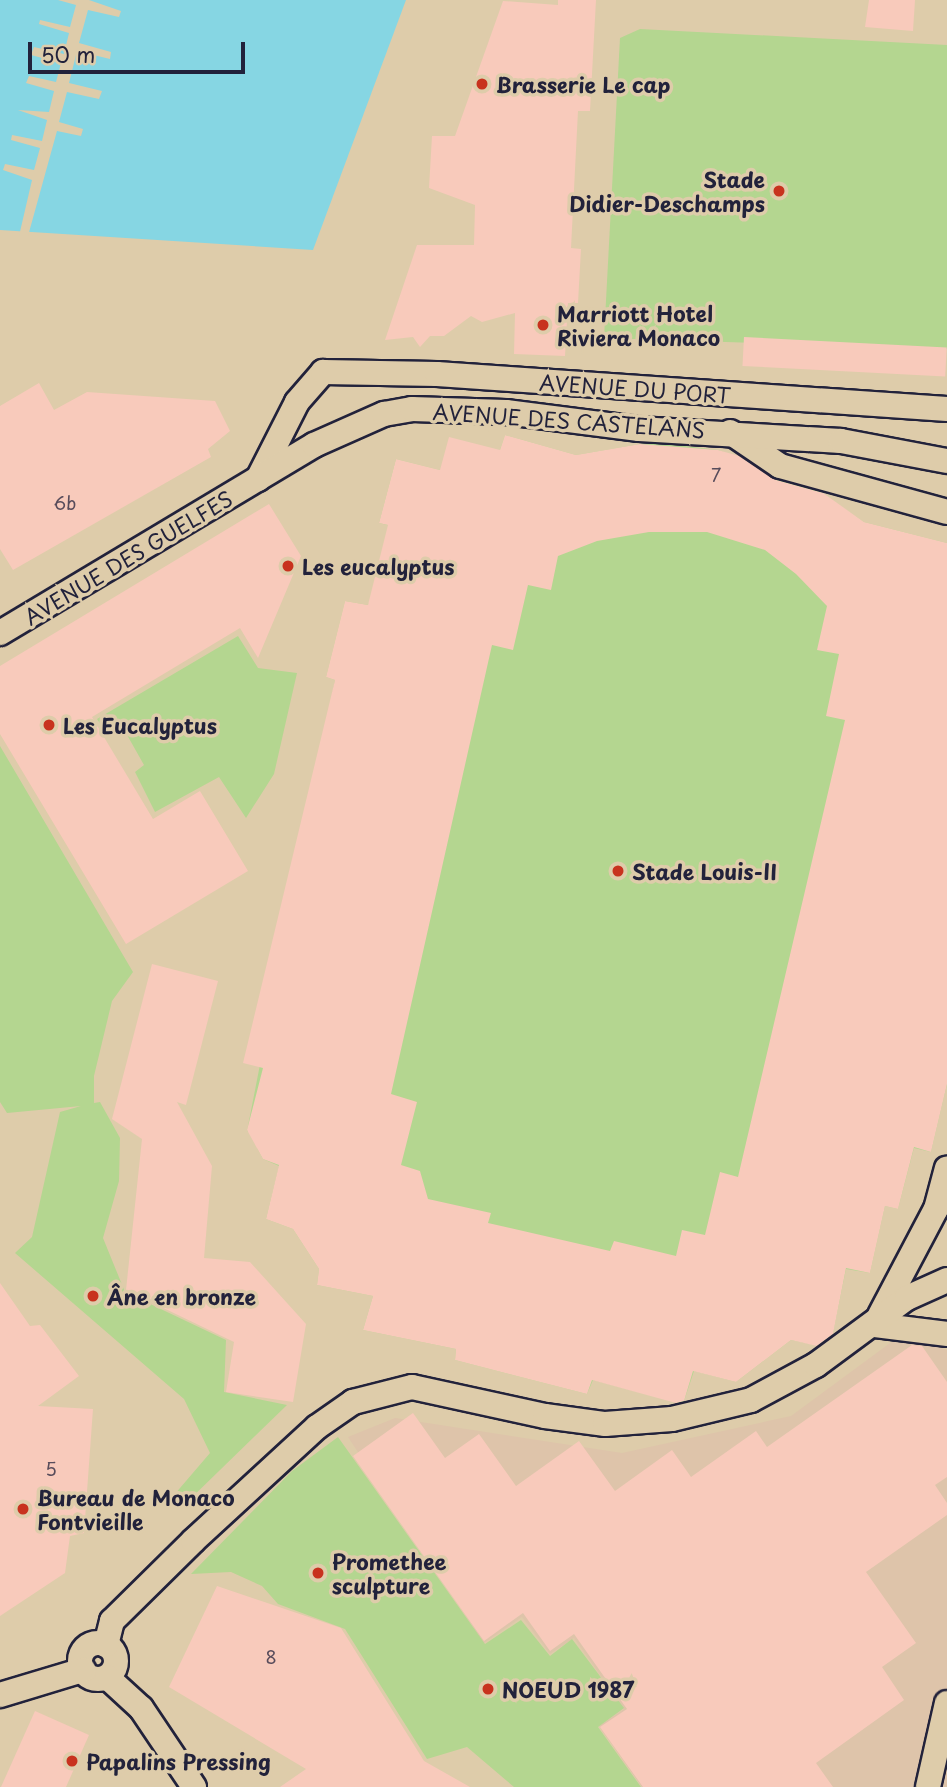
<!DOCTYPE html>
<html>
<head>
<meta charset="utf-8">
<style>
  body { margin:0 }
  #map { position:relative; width:947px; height:1787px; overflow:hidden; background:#deccaa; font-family:"Playpen Sans",sans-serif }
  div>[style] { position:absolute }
  .built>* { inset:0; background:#dec4aa }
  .green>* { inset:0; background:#b4d690 }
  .water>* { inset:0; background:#86d6e3 }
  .pier>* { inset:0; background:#deccaa }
  .building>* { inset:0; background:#f8cabb; transform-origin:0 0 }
  .roads { filter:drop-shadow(2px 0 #22223b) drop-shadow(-2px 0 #22223b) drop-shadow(0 2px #22223b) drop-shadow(0 -2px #22223b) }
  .street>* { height:24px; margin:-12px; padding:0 12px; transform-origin:12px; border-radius:12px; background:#deccaa }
  .street>.ring { margin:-12px; padding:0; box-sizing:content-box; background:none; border:24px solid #deccaa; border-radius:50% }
  .dots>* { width:19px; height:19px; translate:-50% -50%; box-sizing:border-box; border:4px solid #deccaa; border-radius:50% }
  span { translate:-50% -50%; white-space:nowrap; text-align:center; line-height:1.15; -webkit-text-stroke:7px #deccaa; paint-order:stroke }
  .number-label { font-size:18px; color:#584c5b }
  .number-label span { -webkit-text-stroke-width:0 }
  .poi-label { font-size:21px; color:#22223b; font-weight:700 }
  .left { translate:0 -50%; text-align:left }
  .right { translate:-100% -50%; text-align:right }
  .street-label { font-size:21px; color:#22223b }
  .scale { position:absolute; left:28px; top:42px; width:217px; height:32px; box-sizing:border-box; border:4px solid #22223b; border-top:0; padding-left:9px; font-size:21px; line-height:24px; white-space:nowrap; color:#22223b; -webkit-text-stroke:5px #deccaa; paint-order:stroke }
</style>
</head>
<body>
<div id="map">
  <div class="built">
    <i style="clip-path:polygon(901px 1335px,947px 1350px,947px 1787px,642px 1787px,599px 1726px,624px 1709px,574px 1638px,550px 1654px,522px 1617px,484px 1643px,348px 1437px,395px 1418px,622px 1453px,791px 1416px)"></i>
  </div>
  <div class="green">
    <i style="clip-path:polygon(640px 29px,947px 45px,947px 349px,604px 338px,620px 38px)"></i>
    <i style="clip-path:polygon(505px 435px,576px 455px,652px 442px,718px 450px,802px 480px,864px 522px,947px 543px,947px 1084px,931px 1152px,914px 1148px,898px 1209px,885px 1206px,870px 1273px,846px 1269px,830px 1348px,791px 1340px,736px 1382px,694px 1371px,683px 1404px,593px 1380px,587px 1394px,455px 1360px,456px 1349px,363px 1330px,373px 1296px,317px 1285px,319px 1269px,293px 1229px,266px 1219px,279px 1166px,263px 1159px,257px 1148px,269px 1140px,247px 1131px,335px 680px,326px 677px,345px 601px,368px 605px,404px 529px,379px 523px,396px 459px,440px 470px,500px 450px)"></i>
    <i style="clip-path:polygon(238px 636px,258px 668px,297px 673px,274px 774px,246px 818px,219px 777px,155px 812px,135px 772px,144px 765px,122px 726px,105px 731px,97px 719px)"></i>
    <i style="clip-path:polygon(0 746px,133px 972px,112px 1001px,94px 1076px,94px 1103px,100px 1102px,120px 1138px,119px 1181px,103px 1238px,125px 1292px,226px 1340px,224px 1392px,287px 1405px,183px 1506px,174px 1495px,210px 1453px,184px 1399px,15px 1253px,32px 1237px,60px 1112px,81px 1106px,7px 1113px,0 1102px)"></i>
    <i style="clip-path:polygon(338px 1437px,485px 1644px,521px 1620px,550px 1656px,572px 1639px,624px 1708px,598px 1727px,641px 1787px,514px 1787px,467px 1747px,427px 1759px,345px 1629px,278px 1604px,262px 1586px,231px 1572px,191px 1574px,292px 1471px)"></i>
  </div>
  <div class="water">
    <i style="clip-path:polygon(0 0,406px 0,313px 250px,0 230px)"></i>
  </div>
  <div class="pier">
    <i style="clip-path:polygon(58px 0,89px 0,121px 11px,119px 17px,88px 10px,79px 43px,111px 52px,110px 59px,77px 51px,69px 83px,102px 91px,99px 99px,67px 92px,59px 122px,83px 129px,81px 136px,57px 131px,28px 236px,19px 236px,32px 180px,3px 170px,5px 164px,34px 170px,40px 148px,11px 140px,12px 135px,42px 141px,47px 120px,18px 110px,49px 112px,54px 91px,26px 83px,29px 76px,56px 82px,61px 63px,31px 55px,34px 47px,64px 54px,69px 33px,39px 24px,40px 20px,70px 27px,76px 5px)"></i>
  </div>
  <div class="building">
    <i style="clip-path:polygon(558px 0,596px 0,590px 111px,578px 111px,571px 248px,581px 249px,578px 303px,568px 303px,565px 356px,514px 354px,515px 313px,482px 322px,471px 316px,444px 336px,430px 336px,420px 347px,413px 337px,385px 340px,417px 245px,474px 245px,475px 205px,429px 188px,432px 136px,455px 136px,503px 1px,558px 5px)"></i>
    <i style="clip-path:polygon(869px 0,915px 0,913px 31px,865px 27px)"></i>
    <i style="left:744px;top:337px;width:203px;height:29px;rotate:3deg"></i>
    <i style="clip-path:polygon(39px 383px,54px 410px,87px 392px,215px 401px,230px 431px,208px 449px,211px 457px,13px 570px,0 549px,0 406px)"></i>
    <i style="clip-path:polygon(evenodd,505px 435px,576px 455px,640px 444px,718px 450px,739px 456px,776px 480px,823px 493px,864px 522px,947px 543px,947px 1084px,931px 1152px,914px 1147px,898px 1209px,885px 1206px,870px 1273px,846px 1268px,833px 1334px,817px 1346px,791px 1340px,736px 1382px,693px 1371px,684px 1401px,676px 1403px,592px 1380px,587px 1394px,455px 1360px,456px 1349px,363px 1330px,373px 1296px,317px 1285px,319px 1269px,293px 1229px,266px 1219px,279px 1165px,263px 1159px,247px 1130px,263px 1068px,243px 1063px,335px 680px,326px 677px,345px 601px,368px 605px,388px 525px,379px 523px,396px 459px,440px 470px,449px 437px,500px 450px,505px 435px,649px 532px,707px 532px,765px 550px,796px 574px,827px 606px,817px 650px,839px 654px,826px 716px,845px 720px,738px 1177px,720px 1172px,705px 1235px,682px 1230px,676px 1256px,614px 1241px,610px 1251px,488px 1223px,491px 1213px,428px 1199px,420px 1171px,401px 1165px,417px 1102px,391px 1094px,492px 645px,513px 650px,528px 585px,551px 590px,558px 556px,597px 541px,649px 532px)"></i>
    <i style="clip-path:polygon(269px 504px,301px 556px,258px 658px,240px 628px,92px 717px,153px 819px,200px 791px,248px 871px,126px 944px,0 734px,0 666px)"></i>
    <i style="clip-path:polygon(152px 964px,218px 981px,186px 1105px,177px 1102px,212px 1166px,204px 1258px,250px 1262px,306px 1324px,293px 1402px,226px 1392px,234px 1342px,126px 1290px,142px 1139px,112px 1119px)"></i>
    <i style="clip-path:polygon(0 1283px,30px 1326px,40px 1325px,79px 1376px,38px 1406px,93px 1409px,84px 1533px,70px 1536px,65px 1573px,0 1616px)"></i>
    <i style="clip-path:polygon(912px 1345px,922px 1346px,947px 1382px,947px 1477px,935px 1485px,947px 1503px,947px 1515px,866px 1572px,916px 1643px,882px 1667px,904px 1700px,816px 1763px,833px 1787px,643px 1787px,600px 1727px,627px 1709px,574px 1634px,550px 1651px,523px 1613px,484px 1641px,353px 1456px,413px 1413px,445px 1458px,479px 1434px,516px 1486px,579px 1441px,615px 1491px,672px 1450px,691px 1477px,756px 1431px,767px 1447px)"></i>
    <i style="clip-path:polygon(217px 1586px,341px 1628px,424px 1761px,470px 1787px,280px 1787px,306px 1769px,169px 1687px)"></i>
    <i style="clip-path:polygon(35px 1711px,89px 1735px,66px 1787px,1px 1787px)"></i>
  </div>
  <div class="roads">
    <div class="street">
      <i style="left:730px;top:432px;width:60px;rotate:34.2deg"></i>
      <i style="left:780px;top:466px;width:173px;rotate:15.4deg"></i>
      <i style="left:258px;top:479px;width:86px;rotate:-63.1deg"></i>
      <i style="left:297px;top:402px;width:40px;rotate:-49deg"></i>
      <i style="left:323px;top:372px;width:114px;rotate:1deg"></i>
      <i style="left:437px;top:374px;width:511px;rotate:3.93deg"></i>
      <i style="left:0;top:633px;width:366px;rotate:-30.9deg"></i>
      <i style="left:314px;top:445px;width:77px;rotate:-23.9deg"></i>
      <i style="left:384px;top:414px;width:28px;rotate:-10deg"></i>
      <i style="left:412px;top:409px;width:94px;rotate:1.8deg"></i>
      <i style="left:506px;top:412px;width:134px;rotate:7.3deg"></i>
      <i style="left:639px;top:429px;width:202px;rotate:3.4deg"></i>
      <i style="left:841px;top:441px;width:108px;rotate:10.7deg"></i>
      <i style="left:880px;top:1315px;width:120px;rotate:-62.2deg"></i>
      <i style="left:936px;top:1209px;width:42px;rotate:-75deg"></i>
      <i style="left:875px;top:1325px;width:73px;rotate:7.1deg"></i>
      <i class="ring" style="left:80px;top:1643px;width:12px;height:12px"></i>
      <i style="left:106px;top:1645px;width:25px;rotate:-76deg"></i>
      <i style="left:112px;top:1621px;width:114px;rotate:-44.6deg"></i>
      <i style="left:193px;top:1541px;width:168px;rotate:-42.6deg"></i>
      <i style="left:317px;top:1427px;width:44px;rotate:-34.8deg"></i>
      <i style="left:353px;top:1402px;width:61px;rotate:-14.3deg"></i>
      <i style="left:412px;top:1387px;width:136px;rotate:12.3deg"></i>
      <i style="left:545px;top:1416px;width:61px;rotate:7.6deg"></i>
      <i style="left:605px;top:1424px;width:67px;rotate:-4.3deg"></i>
      <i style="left:672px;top:1419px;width:81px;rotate:-13.5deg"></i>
      <i style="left:751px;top:1400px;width:74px;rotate:-28.3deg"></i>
      <i style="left:816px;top:1365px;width:113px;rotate:-36.4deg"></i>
      <i style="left:907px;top:1298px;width:44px;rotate:-24.2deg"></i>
      <i style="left:107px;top:1677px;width:46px;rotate:42.4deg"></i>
      <i style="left:141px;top:1708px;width:95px;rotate:56.1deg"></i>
      <i style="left:0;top:1695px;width:87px;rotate:-16.8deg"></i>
      <i style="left:928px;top:1787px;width:86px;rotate:-77.3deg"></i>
    </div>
  </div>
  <div class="dots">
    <i style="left:482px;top:84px;background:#c8321e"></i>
    <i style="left:779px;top:191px;background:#c8321e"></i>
    <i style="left:543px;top:325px;background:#c8321e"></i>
    <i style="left:288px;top:566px;background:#c8321e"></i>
    <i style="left:49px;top:725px;background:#c8321e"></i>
    <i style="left:618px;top:871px;background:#c8321e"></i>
    <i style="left:93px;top:1296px;background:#c8321e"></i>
    <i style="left:23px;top:1509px;background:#c8321e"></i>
    <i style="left:318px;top:1573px;background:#c8321e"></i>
    <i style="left:488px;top:1689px;background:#c8321e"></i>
    <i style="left:72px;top:1761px;background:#c8321e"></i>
  </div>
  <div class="number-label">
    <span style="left:716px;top:475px">7</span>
    <span style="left:65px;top:503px">6b</span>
    <span style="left:51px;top:1469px">5</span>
    <span style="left:271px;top:1657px">8</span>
  </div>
  <div class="poi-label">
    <span class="left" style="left:496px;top:84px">Brasserie Le cap</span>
    <span class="right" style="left:765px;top:191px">Stade<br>Didier-Deschamps</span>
    <span class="left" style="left:557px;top:325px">Marriott Hotel<br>Riviera Monaco</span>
    <span class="left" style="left:302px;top:566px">Les eucalyptus</span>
    <span class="left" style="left:63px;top:725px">Les Eucalyptus</span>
    <span class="left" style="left:632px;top:871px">Stade Louis-II</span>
    <span class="left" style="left:107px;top:1296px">Âne en bronze</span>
    <span class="left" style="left:37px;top:1509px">Bureau de Monaco<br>Fontvieille</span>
    <span class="left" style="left:332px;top:1573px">Promethee<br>sculpture</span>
    <span class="left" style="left:502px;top:1689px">NOEUD 1987</span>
    <span class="left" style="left:86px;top:1761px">Papalins Pressing</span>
  </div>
  <div class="street-label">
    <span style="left:635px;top:388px;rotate:4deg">AVENUE DU PORT</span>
    <span style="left:569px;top:420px;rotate:4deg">AVENUE DES CASTELANS</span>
    <span style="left:128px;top:557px;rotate:-31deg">AVENUE DES GUELFES</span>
  </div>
  <div class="scale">50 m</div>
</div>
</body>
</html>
